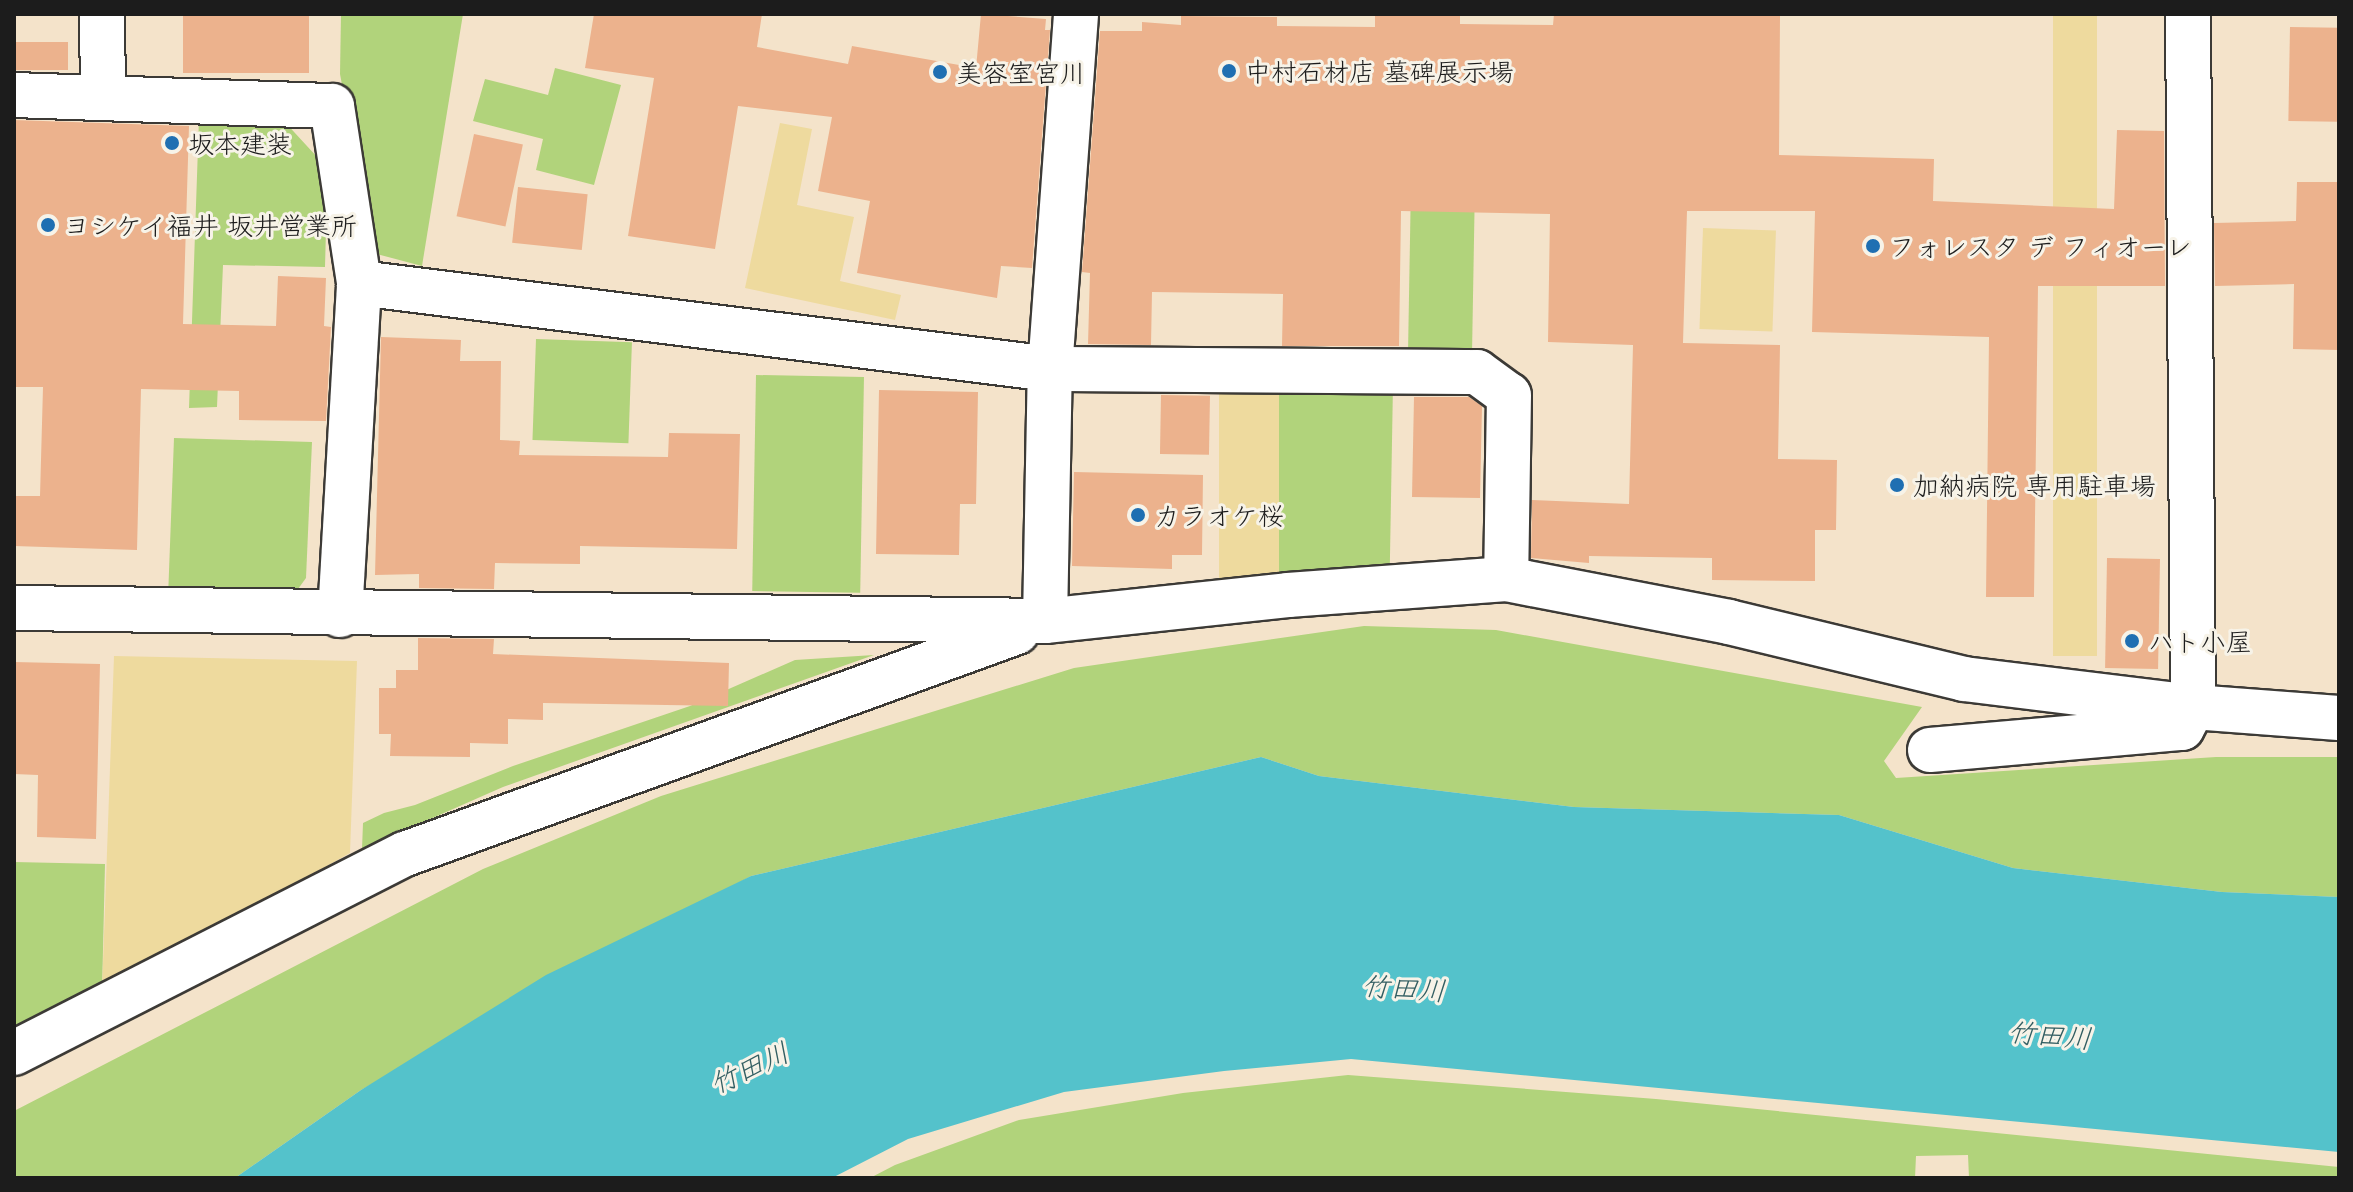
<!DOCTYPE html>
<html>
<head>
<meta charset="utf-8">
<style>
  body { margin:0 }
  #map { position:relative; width:2353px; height:1192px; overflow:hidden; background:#f4e3ca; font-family:"Playpen Sans","Klee One",sans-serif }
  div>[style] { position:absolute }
  .green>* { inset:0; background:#b1d37b; transform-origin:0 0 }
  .sand>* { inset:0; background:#eeda9e; transform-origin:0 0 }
  .water>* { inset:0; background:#54c2cb }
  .building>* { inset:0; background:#ecb28d; transform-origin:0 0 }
  .roads { filter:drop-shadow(2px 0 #3c3a36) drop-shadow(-2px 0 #3c3a36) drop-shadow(0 2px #3c3a36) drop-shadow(0 -2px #3c3a36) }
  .minor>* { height:44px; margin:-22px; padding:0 22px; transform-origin:22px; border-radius:22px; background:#fff }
  .dots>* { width:22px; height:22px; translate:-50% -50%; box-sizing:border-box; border:4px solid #f7f3e8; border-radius:50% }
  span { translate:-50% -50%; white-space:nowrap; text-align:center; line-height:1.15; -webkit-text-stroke:6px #f7f3e8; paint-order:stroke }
  .poi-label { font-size:26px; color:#1c1c1c }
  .left { translate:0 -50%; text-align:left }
  .water-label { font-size:28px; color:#325e62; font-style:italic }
  .frame { position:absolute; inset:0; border:16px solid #1c1c1c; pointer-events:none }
</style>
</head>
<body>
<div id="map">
  <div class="green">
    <i style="clip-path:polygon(341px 14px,463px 14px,422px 266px,373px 253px,340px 74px)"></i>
    <i style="clip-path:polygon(555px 68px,621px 85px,594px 185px,536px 170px,543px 139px,473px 121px,485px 79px,548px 95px)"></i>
    <i style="clip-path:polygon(199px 118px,283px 120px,318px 158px,327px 193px,325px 267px,223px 265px,217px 407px,189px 408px)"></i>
    <i style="left:1411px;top:182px;width:64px;height:167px;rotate:1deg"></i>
    <i style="left:536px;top:339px;width:96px;height:101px;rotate:2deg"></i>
    <i style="left:756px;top:375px;width:108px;height:216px;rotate:1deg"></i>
    <i style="left:1279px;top:383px;width:114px;height:195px;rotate:1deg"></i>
    <i style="clip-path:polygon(174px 438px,312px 442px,306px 578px,290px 600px,168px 598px)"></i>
    <i style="clip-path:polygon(1364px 626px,1496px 630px,1922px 707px,1884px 761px,1896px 778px,2216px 757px,2339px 757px,2339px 897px,2222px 892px,2013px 868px,1839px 815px,1574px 807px,1319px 776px,1261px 757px,751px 876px,361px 1090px,235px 1178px,14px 1178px,14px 1111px,483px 869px,661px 796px,1074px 668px)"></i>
    <i style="clip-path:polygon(874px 655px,503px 787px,362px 849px,363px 823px,384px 813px,415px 805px,513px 766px,690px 706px,795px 660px)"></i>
    <i style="clip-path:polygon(14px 862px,105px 864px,102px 992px,14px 1038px)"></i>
    <i style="clip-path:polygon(1348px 1075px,1656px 1099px,2339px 1167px,2339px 1178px,1969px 1178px,1968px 1155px,1916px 1156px,1915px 1178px,870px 1178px,895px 1165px,1019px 1120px,1183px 1093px)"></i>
  </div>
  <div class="sand">
    <i style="left:2053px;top:14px;width:44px;height:642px"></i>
    <i style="clip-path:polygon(780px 123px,812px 129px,797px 205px,854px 217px,840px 281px,901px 295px,895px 320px,745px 288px)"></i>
    <i style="left:1703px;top:228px;width:73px;height:101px;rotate:2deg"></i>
    <i style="left:1219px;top:383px;width:60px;height:205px"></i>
    <i style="clip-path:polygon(114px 656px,357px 661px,350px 853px,102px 992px)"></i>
  </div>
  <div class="water">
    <i style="clip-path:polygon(1261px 757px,1319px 776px,1574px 807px,1839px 815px,2013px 868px,2222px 892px,2339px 897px,2339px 1152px,1351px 1059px,1224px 1071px,1064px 1092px,908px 1139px,832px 1178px,235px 1178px,361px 1090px,546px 975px,751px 876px)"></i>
  </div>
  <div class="building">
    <i style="left:183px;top:14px;width:126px;height:59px"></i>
    <i style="clip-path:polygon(594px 14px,762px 14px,757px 47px,848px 64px,852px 46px,976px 68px,981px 14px,1046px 19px,1045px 30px,1050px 30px,1032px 268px,1001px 266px,997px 298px,857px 273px,870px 201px,818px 191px,832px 117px,738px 106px,715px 249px,628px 236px,654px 78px,585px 68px)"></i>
    <i style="clip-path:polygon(1375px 14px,1460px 14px,1460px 24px,1553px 25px,1554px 14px,1780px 16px,1779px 155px,1934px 159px,1933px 201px,2114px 209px,2117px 130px,2164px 131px,2165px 286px,2038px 286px,2034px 597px,1986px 597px,1989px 337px,1812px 332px,1815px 211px,1687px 211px,1683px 343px,1780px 345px,1778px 459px,1837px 460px,1836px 530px,1815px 530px,1815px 581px,1712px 580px,1712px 558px,1589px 556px,1589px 563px,1531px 558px,1532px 500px,1629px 504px,1633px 345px,1548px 342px,1550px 214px,1401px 211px,1399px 346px,1282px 346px,1283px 294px,1152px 292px,1151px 345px,1088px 344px,1090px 273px,1082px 272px,1100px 31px,1142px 31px,1142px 22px,1181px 25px,1181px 16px,1277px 17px,1277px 26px,1375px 27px)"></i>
    <i style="left:2290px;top:27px;width:49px;height:94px;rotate:1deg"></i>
    <i style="left:14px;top:42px;width:54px;height:28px"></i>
    <i style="clip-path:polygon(14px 120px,189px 126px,183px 324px,276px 326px,278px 276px,326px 278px,324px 326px,331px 327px,326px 421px,239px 420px,239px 391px,141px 389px,137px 550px,14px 546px,14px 496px,40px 496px,43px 387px,14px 387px)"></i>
    <i style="left:474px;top:134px;width:50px;height:84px;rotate:12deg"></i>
    <i style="clip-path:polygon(2297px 182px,2339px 182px,2339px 350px,2293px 349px,2294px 284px,2215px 286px,2214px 223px,2296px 221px)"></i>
    <i style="left:518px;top:187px;width:70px;height:56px;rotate:6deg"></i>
    <i style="clip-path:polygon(381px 337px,461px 340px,460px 361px,501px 361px,500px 440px,520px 441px,519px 455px,668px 457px,669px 433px,740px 434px,737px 549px,580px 546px,580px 564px,495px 563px,494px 589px,419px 588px,419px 574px,375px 575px)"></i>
    <i style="clip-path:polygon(879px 390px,978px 392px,976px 504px,960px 504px,959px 555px,876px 554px)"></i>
    <i style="left:1161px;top:395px;width:49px;height:59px;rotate:1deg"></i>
    <i style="clip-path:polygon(1414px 397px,1469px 397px,1482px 406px,1480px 498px,1412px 497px)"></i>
    <i style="clip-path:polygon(1074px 472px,1203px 475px,1202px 555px,1172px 555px,1172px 569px,1072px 566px)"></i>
    <i style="left:2107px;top:558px;width:53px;height:110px;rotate:1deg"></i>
    <i style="clip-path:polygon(418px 638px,494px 639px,493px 654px,729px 663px,728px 706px,543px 703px,543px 720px,508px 719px,508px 744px,470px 743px,470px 757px,390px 756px,391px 734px,379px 734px,379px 688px,396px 688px,396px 670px,418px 670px)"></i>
    <i style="clip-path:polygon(14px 662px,100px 664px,96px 839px,37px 837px,38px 775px,14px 774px)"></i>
  </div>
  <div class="roads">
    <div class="minor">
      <i style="left:102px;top:14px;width:81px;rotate:89.3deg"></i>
      <i style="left:14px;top:95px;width:318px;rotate:2deg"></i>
      <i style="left:332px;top:106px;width:179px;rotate:81.3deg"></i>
      <i style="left:14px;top:608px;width:1031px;rotate:0.72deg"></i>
      <i style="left:1045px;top:621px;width:244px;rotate:-6.1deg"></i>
      <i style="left:1288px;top:595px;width:219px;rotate:-4.2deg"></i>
      <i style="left:1506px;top:579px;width:227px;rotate:10.9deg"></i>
      <i style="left:1729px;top:622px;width:242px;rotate:13.6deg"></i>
      <i style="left:1964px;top:679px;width:231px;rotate:7deg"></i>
      <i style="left:2193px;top:707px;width:146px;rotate:4.3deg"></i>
      <i style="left:340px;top:615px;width:333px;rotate:-86.7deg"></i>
      <i style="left:359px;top:283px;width:696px;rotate:7.09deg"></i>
      <i style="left:1050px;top:369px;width:427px;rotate:0.4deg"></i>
      <i style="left:1477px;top:372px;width:39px;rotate:36deg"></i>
      <i style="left:1509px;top:395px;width:184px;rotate:90.9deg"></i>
      <i style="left:1045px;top:621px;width:252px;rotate:-88.9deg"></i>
      <i style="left:1050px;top:369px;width:356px;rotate:-85.8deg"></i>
      <i style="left:1930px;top:750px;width:253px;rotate:-5deg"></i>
      <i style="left:2182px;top:728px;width:24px;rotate:-62deg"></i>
      <i style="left:2193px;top:707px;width:693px;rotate:-90.41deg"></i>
      <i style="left:14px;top:1053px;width:439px;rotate:-27deg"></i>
      <i style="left:405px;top:854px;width:651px;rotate:-19.94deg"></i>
    </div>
  </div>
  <div class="dots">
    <i style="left:1229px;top:71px;background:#1f6fb2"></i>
    <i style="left:940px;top:72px;background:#1f6fb2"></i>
    <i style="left:172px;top:143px;background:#1f6fb2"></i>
    <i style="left:48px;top:225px;background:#1f6fb2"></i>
    <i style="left:1873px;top:246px;background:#1f6fb2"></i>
    <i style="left:1897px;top:485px;background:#1f6fb2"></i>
    <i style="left:1138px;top:515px;background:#1f6fb2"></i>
    <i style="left:2132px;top:641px;background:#1f6fb2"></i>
  </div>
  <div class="poi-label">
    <span class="left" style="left:1245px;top:71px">中村石材店 墓碑展示場</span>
    <span class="left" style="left:956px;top:72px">美容室宮川</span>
    <span class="left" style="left:188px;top:143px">坂本建装</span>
    <span class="left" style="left:64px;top:225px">ヨシケイ福井 坂井営業所</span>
    <span class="left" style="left:1889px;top:246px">フォレスタ デ フィオーレ</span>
    <span class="left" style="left:1913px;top:485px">加納病院 専用駐車場</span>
    <span class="left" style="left:1154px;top:515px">カラオケ桜</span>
    <span class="left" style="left:2148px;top:641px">ハト小屋</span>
  </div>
  <div class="water-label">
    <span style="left:1404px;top:987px;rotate:4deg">竹田川</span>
    <span style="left:2050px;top:1034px;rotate:5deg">竹田川</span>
    <span style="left:749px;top:1067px;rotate:-25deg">竹田川</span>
  </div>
  <div class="frame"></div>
</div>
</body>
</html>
